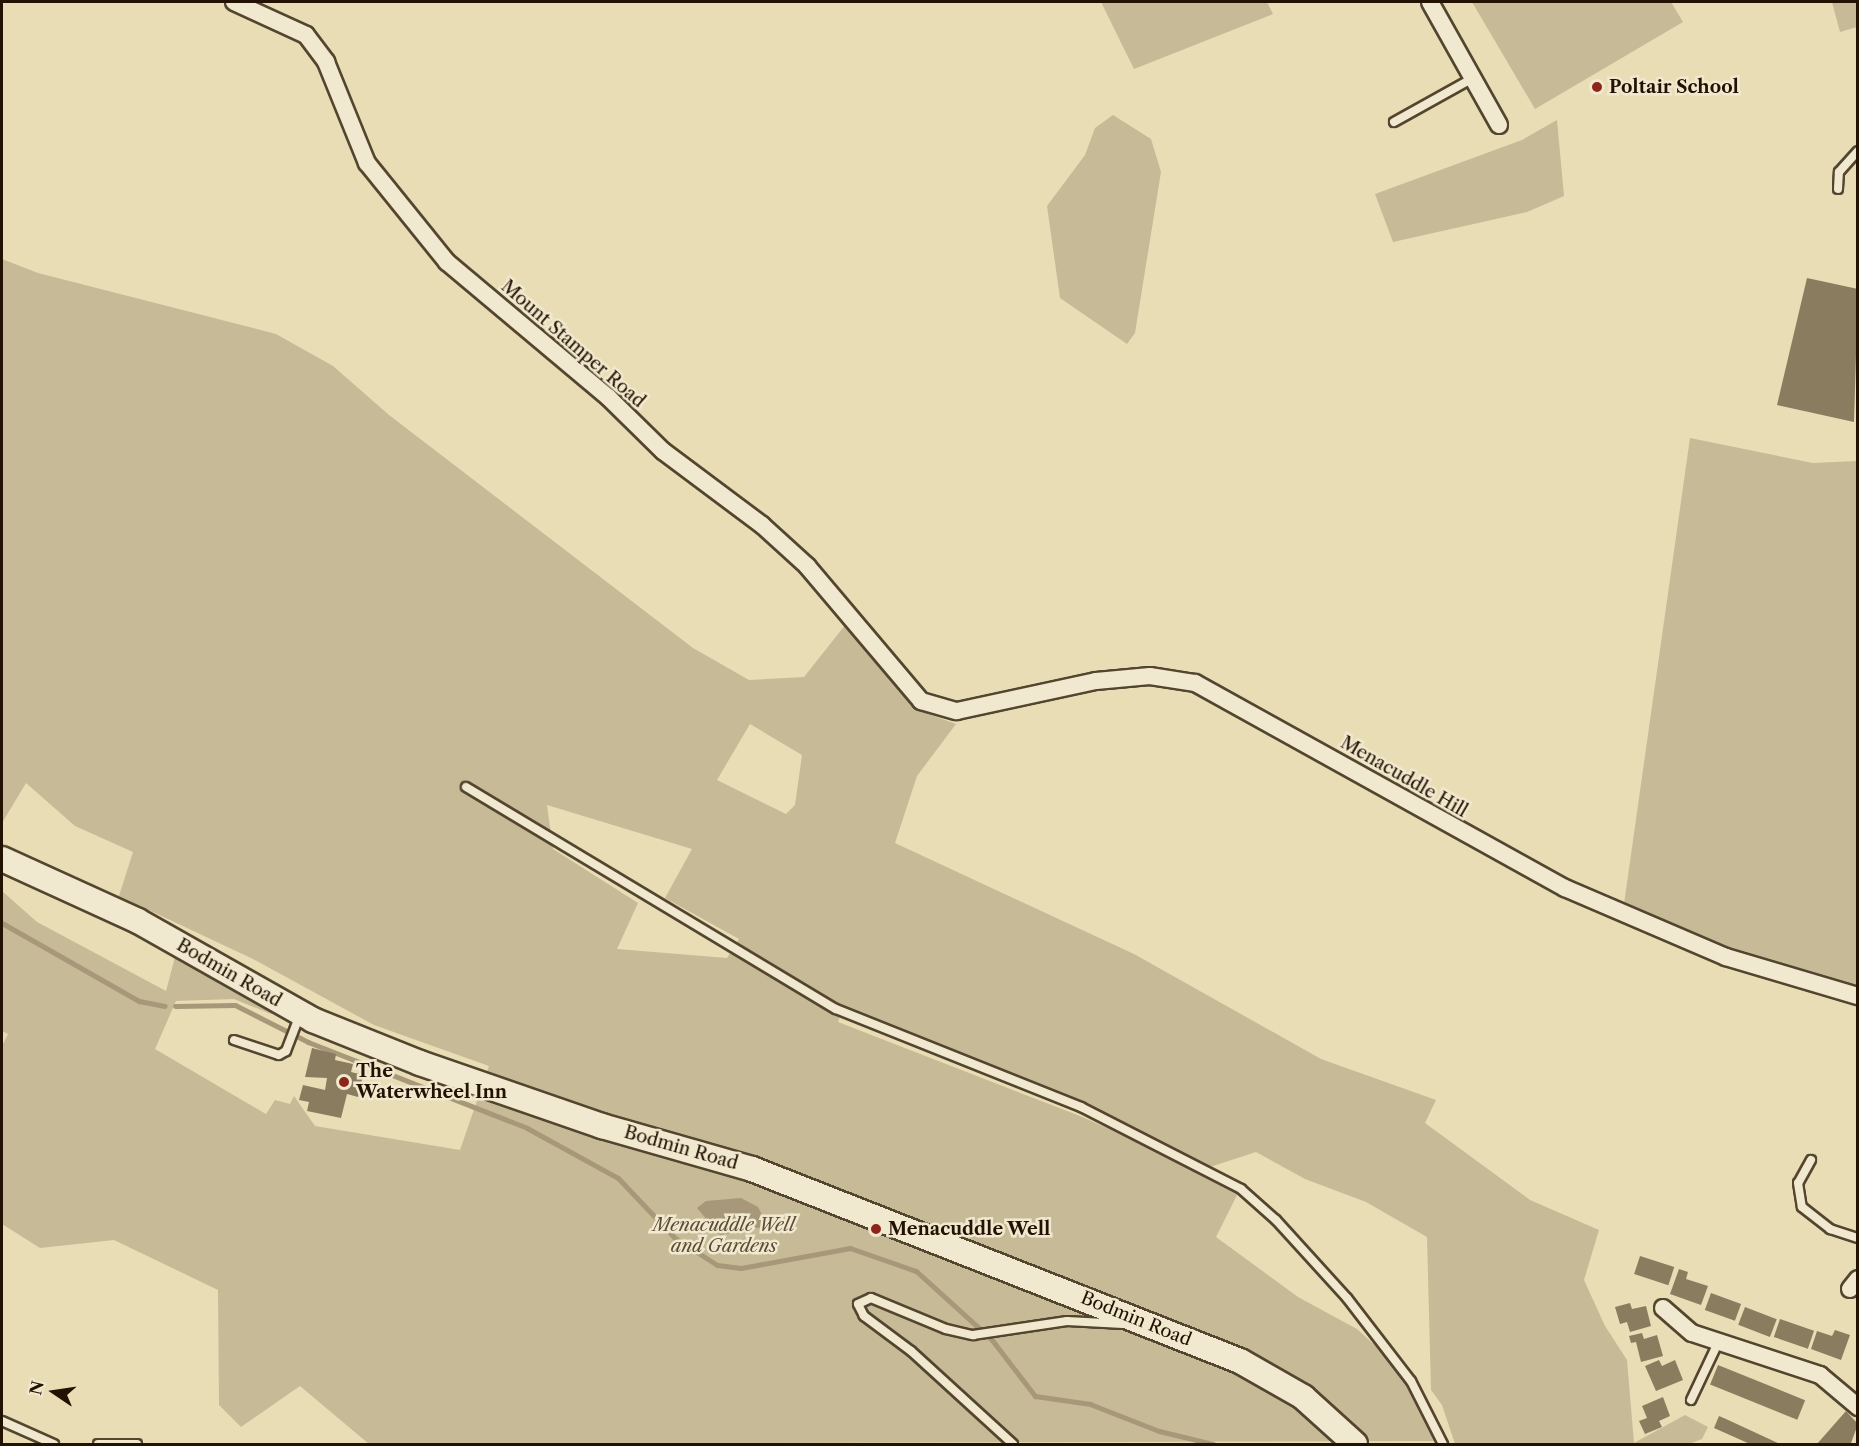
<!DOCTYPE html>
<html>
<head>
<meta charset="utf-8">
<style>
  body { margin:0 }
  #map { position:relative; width:1859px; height:1446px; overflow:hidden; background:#e9ddb5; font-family:"Libre Caslon Text",serif }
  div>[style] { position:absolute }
  .green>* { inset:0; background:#c7ba97 }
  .water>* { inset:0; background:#a69878 }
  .stream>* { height:5px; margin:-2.5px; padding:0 2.5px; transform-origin:2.5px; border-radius:2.5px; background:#a69878 }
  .building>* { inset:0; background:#8a7c5f; transform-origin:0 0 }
  .roads { filter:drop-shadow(2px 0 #54452f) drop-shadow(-2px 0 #54452f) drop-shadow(0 2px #54452f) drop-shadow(0 -2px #54452f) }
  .lane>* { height:8px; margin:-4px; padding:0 4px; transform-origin:4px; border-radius:4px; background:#f1e9cf }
  .street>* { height:16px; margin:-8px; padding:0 8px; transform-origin:8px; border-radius:8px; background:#f1e9cf }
  .secondary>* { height:24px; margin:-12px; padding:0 12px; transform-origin:12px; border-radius:12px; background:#f1e9cf }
  .dots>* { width:16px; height:16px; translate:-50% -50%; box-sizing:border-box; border:3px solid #f1e9cf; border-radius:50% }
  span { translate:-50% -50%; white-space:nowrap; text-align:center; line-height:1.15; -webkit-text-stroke:5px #f1e9cf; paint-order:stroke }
  .poi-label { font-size:18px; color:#231202; font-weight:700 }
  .left { translate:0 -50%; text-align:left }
  .street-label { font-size:18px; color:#231202 }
  .park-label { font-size:18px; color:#5c4d36; font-style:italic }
  .frame { position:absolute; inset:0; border:3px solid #231202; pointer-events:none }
  .north { position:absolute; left:24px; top:1362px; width:60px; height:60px; -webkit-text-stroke:4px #f1e9cf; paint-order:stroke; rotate:283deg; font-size:16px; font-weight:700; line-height:24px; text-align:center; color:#231202 }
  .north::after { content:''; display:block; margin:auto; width:21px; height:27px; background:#231202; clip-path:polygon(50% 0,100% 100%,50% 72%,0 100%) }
</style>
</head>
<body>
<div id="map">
  <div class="green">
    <i style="clip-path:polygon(1101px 2px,1267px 2px,1273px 14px,1134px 69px)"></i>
    <i style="clip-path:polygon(1472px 2px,1671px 2px,1683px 22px,1535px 109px)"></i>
    <i style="clip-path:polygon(1832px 2px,1857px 2px,1857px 27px,1840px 32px)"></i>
    <i style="clip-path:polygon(1113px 115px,1151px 139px,1161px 172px,1135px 333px,1127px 344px,1060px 298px,1047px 206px,1085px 155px,1095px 128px)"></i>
    <i style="clip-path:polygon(1557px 120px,1564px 196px,1527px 212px,1393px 242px,1375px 194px,1522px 140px)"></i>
    <i style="clip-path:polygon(evenodd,2px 259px,38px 273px,276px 334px,333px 366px,389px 415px,693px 648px,749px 680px,804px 677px,846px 624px,915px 709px,956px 724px,917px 776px,895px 843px,1134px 954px,1321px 1059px,1436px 1100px,1425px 1123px,1530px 1200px,1599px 1230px,1584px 1280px,1605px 1326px,1627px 1360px,1634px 1443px,1685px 1415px,1708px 1427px,1702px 1439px,1689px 1444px,1455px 1444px,1442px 1405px,1431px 1390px,1427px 1237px,1366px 1202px,1305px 1179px,1256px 1152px,1207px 1168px,1086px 1105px,843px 1007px,838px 1022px,1080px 1116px,1241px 1187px,1216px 1237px,1298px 1297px,1357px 1329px,1415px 1382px,1445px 1441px,369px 1444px,300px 1386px,241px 1427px,219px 1405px,218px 1290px,114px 1240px,40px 1248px,2px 1224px,2px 1046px,8px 1034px,2px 1031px,2px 891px,37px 922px,166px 991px,179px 942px,288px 1002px,271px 1014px,234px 999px,176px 1001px,155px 1049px,266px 1114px,275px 1100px,290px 1104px,294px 1096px,315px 1126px,460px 1150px,489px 1066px,374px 1025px,253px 959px,119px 896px,133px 852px,75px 826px,26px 783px,2px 823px,2px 259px,750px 724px,802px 755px,795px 805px,786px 814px,717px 780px,750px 724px,2px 259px,547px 805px,692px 849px,665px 898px,739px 939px,727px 958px,617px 949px,638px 903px,553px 849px,547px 805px)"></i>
    <i style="clip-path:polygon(1690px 438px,1813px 463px,1857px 461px,1857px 989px,1760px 960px,1624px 904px)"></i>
  </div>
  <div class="water">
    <i style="clip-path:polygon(741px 1198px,758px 1207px,768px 1226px,720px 1235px,697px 1208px,706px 1201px)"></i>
  </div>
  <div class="stream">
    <i style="left:2px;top:923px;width:158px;rotate:29.7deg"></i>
    <i style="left:139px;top:1001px;width:26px;rotate:11deg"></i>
    <i style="left:175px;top:1006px;width:60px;rotate:-1deg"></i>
    <i style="left:235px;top:1005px;width:82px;rotate:26.9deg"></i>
    <i style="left:308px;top:1042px;width:235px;rotate:21.4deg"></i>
    <i style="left:527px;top:1128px;width:104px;rotate:28.8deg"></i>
    <i style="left:618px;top:1178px;width:83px;rotate:46.5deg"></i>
    <i style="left:675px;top:1238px;width:50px;rotate:32.7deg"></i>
    <i style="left:717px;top:1265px;width:24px;rotate:7deg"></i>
    <i style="left:741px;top:1268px;width:111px;rotate:-10.4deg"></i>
    <i style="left:850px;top:1248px;width:70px;rotate:19.2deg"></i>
    <i style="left:916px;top:1271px;width:103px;rotate:42.2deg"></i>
    <i style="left:992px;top:1340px;width:71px;rotate:52.5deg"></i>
    <i style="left:1035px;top:1396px;width:56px;rotate:8.3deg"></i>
    <i style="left:1090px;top:1404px;width:74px;rotate:21.4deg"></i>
    <i style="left:1159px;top:1431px;width:56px;rotate:13.5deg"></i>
  </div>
  <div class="building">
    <i style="clip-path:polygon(1807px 278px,1858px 289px,1854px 422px,1777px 405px)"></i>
    <i style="clip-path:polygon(312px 1048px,336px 1054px,335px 1060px,353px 1064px,351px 1072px,363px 1075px,358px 1097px,347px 1094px,341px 1118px,307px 1111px,309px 1102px,299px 1100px,303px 1085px,325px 1090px,327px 1078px,305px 1077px)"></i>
    <i style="left:1640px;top:1256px;width:36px;height:19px;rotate:18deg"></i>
    <i style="clip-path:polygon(1679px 1269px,1688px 1272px,1686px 1279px,1708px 1286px,1701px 1305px,1670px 1294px)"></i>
    <i style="left:1711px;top:1293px;width:32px;height:18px;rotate:20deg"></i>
    <i style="clip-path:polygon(1630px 1303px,1632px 1309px,1646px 1306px,1651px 1326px,1630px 1332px,1627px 1322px,1620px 1324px,1615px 1307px)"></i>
    <i style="left:1745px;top:1307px;width:34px;height:19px;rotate:21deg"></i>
    <i style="left:1780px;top:1319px;width:36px;height:19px;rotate:19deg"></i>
    <i style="clip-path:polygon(1835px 1330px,1850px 1335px,1841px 1360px,1811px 1349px,1817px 1331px,1832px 1336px)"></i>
    <i style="clip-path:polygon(1642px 1333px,1644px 1339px,1657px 1335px,1663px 1356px,1641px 1362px,1636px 1342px,1631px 1343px,1629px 1336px)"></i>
    <i style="clip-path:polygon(1659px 1360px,1662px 1366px,1675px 1360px,1683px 1380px,1656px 1391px,1645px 1366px)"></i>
    <i style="left:1718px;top:1365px;width:94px;height:21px;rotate:22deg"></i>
    <i style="clip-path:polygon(1663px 1397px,1670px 1416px,1659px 1421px,1662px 1427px,1645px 1434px,1639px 1421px,1647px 1418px,1642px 1406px)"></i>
    <i style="clip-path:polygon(1846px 1411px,1858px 1424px,1851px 1443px,1817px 1444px)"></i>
    <i style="clip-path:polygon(1719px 1416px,1726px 1419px,1780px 1444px,1750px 1444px,1714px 1428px)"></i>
  </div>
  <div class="roads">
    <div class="lane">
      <i style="left:1394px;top:122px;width:90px;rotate:-29.1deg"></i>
      <i style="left:1838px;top:189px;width:17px;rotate:-87deg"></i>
      <i style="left:1839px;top:172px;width:28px;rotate:-48deg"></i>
      <i style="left:466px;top:787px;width:431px;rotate:31deg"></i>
      <i style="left:836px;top:1009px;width:264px;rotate:21.8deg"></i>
      <i style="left:1081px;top:1107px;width:180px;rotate:27.1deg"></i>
      <i style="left:1241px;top:1189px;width:47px;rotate:41.5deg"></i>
      <i style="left:1276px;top:1220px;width:105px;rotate:47.7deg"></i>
      <i style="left:1347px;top:1298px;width:105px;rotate:52.4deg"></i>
      <i style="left:1411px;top:1381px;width:71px;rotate:63.1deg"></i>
      <i style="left:234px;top:1040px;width:47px;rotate:18.4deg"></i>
      <i style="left:279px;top:1055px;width:8px;rotate:-30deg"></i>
      <i style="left:286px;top:1051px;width:40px;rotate:-69deg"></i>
      <i style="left:1811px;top:1160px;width:26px;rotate:119deg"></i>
      <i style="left:1798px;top:1183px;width:24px;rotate:81deg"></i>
      <i style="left:1802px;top:1207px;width:36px;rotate:38deg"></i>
      <i style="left:1830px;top:1229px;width:29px;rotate:18deg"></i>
      <i style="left:1691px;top:1400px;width:63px;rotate:-64.7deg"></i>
      <i style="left:2px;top:1421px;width:57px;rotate:23.9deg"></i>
      <i style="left:98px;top:1444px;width:39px"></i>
      <i style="left:1013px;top:1444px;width:138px;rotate:-137.6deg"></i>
      <i style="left:911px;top:1351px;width:59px;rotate:-143.3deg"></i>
      <i style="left:864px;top:1316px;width:13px;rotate:-117deg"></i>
      <i style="left:858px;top:1304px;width:14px;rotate:-25deg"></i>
      <i style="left:871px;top:1298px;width:81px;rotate:22.5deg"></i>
      <i style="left:946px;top:1329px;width:28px;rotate:13deg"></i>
      <i style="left:973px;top:1335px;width:95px;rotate:-8.5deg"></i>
      <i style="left:1067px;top:1321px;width:56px;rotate:3.1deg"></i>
    </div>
    <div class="street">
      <i style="left:234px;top:2px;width:79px;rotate:24.6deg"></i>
      <i style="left:306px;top:35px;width:34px;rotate:53deg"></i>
      <i style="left:326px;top:62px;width:109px;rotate:67.9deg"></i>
      <i style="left:367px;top:163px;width:127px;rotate:51.1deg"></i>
      <i style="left:447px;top:262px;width:210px;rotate:40deg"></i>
      <i style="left:608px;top:397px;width:77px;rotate:44.5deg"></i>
      <i style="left:663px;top:451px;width:124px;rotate:36.8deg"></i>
      <i style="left:762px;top:525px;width:61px;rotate:42.3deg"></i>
      <i style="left:807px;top:566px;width:177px;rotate:49.8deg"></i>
      <i style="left:921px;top:701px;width:37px;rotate:16deg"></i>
      <i style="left:957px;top:711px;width:142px;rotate:-12.2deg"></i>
      <i style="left:1096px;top:681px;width:54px;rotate:-5.3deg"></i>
      <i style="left:1150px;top:676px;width:46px;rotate:8.8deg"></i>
      <i style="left:1195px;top:683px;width:423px;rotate:29deg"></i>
      <i style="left:1565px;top:888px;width:175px;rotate:23.2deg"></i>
      <i style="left:1726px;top:957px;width:138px;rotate:16.5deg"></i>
      <i style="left:1430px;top:2px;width:141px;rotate:60.7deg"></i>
      <i style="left:1850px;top:1289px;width:13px;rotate:-51deg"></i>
      <i style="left:1663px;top:1308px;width:38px;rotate:41deg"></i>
      <i style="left:1692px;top:1333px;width:135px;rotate:18.2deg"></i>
      <i style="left:1820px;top:1375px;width:50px;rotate:40.1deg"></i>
    </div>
    <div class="secondary">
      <i style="left:2px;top:859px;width:149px;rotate:24.5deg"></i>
      <i style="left:138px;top:921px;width:201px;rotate:29.5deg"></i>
      <i style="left:313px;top:1020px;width:115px;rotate:21.9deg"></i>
      <i style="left:420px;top:1063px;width:193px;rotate:19.1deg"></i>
      <i style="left:602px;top:1126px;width:156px;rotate:16deg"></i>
      <i style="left:752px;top:1169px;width:524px;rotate:21.48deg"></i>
      <i style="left:1240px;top:1361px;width:73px;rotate:29.7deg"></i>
      <i style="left:1303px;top:1397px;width:70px;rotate:42.1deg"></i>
    </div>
  </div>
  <div class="dots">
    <i style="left:1597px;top:87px;background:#8f2418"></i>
    <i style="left:344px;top:1082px;background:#8f2418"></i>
    <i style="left:876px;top:1229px;background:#8f2418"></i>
  </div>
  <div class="poi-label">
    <span class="left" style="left:1609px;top:87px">Poltair School</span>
    <span class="left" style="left:356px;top:1082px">The<br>Waterwheel Inn</span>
    <span class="left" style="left:888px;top:1229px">Menacuddle Well</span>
  </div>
  <div class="street-label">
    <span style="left:573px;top:344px;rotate:41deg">Mount Stamper Road</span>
    <span style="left:1404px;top:777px;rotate:30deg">Menacuddle Hill</span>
    <span style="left:229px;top:973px;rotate:30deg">Bodmin Road</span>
    <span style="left:681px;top:1148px;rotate:16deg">Bodmin Road</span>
    <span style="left:1136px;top:1319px;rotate:22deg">Bodmin Road</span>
  </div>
  <div class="park-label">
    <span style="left:724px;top:1236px">Menacuddle Well<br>and Gardens</span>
  </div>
  <div class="frame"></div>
  <div class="north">N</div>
</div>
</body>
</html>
